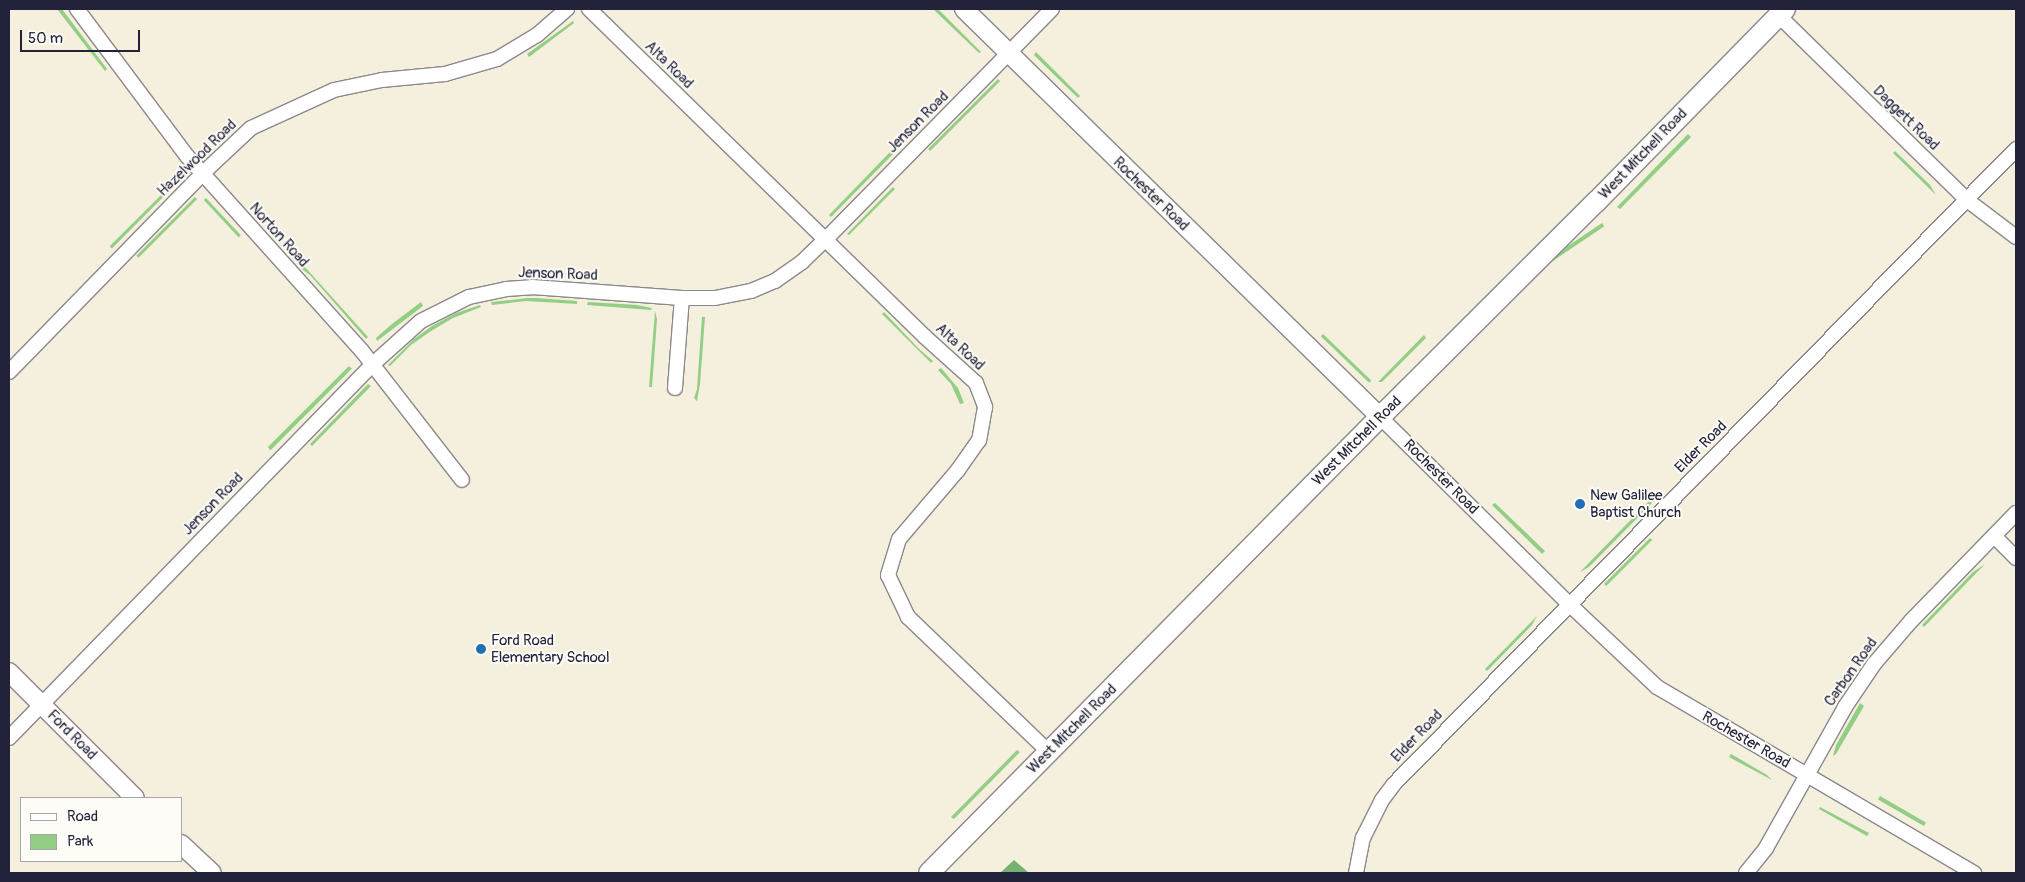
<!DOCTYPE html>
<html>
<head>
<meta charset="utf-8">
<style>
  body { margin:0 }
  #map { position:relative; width:2025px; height:882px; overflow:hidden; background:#f5efde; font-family:Pangolin,sans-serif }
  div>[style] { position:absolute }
  .green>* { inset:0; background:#92ce83; transform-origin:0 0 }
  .forest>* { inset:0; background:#75b171 }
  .roads { filter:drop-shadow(1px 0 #8c888c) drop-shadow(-1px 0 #8c888c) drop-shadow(0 1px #8c888c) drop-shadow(0 -1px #8c888c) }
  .minor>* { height:14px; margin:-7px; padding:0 7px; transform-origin:7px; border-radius:7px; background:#fff }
  .tertiary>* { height:18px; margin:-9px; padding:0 9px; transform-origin:9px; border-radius:9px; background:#fff }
  .secondary>* { height:20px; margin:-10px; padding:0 10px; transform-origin:10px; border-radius:10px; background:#fff }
  .dots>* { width:14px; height:14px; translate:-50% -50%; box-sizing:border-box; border:2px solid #fdfcf7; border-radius:50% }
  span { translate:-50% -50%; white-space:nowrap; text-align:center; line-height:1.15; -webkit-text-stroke:4px #fdfcf7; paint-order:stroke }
  .street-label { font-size:15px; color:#22223b }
  .poi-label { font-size:15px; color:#22223b }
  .left { translate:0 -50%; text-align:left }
  .frame { position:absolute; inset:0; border:10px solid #22223b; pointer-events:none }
  .legend { position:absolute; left:20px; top:797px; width:162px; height:65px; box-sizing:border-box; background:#fdfcf7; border:1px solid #a5a5ac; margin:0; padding:6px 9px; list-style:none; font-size:15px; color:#22223b }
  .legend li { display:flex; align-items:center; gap:10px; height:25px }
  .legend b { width:25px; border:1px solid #a5a5ac }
  .scale { position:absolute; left:20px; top:30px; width:120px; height:22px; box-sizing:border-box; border:2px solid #22223b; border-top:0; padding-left:6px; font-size:15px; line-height:18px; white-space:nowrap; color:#22223b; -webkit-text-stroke:4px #fdfcf7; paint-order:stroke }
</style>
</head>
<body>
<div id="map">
  <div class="green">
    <i style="clip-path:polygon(57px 9px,62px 9px,107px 69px,105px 71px)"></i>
    <i style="clip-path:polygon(933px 9px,938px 9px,981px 52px,979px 53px)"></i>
    <i style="clip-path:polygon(573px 21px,574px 23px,529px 57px,527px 54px)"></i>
    <i style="clip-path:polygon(1036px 52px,1080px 96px,1078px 98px,1034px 55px)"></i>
    <i style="left:998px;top:79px;width:3px;height:99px;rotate:45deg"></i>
    <i style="clip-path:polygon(1688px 134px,1691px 137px,1620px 209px,1617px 207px)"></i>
    <i style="clip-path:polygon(892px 150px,895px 152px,831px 217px,829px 215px)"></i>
    <i style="clip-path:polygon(1895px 151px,1930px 185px,1936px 195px,1893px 153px)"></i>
    <i style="left:179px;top:177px;width:3px;height:98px;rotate:45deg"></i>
    <i style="clip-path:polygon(893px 187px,895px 189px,849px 235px,847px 234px)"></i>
    <i style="left:195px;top:197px;width:3px;height:83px;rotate:45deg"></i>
    <i style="left:206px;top:198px;width:51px;height:3px;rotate:47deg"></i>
    <i style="left:1602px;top:223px;width:4px;height:101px;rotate:56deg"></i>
    <i style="clip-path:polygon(304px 266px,368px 337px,366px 339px,311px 276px,302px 269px)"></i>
    <i style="clip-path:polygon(528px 298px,536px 298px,577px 301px,577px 304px,526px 301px,492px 305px,491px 302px)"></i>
    <i style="clip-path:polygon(421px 302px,423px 306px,377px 341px,376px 338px,392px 324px)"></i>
    <i style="clip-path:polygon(588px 302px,637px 305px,652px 308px,651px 310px,587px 305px)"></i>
    <i style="clip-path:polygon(480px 305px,481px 307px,453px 318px,431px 331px,411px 345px,390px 366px,388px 365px,414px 339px,432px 326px,456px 313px)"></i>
    <i style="clip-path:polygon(655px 311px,657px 319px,652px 387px,649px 387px)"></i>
    <i style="clip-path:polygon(884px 312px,919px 349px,933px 361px,931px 363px,882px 314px)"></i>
    <i style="clip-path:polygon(702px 317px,705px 317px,700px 384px,697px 401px,694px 398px,697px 389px)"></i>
    <i style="left:1323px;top:334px;width:67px;height:3px;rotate:44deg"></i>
    <i style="clip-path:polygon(1424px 335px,1426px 338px,1382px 382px,1378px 382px)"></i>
    <i style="left:349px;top:366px;width:4px;height:115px;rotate:45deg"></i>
    <i style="clip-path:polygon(941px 368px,958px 388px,964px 403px,960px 404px,951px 384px,938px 370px)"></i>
    <i style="clip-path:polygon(368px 384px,371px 386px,312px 446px,310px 444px)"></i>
    <i style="clip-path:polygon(1658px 492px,1661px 494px,1589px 567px,1580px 572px)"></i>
    <i style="clip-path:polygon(1495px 503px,1545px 551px,1542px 554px,1492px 505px)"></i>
    <i style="left:1650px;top:538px;width:3px;height:65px;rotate:45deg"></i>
    <i style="clip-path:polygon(1985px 564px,1924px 627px,1922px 625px,1973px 572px)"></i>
    <i style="clip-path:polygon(1537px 616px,1532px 625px,1487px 671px,1485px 669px)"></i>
    <i style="clip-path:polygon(1860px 703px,1864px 706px,1836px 754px,1833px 756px,1836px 745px)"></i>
    <i style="clip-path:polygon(1017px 750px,1020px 752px,1017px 755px,954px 819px,951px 817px)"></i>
    <i style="clip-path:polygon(1731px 754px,1767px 775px,1772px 780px,1729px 757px)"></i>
    <i style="left:1880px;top:796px;width:53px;height:4px;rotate:30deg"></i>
    <i style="clip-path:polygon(1820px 807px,1869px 833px,1867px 836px,1819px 809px)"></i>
  </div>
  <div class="forest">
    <i style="clip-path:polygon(1014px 860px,1029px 873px,1000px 873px)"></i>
  </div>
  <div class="roads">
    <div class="minor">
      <i style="left:77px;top:9px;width:184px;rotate:53.2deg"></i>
      <i style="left:187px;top:156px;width:262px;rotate:48.1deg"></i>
      <i style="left:362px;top:351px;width:163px;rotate:52.2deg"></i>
      <i style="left:589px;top:9px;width:468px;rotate:44.3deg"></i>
      <i style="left:924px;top:336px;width:70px;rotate:42.1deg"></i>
      <i style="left:976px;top:383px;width:26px;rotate:69deg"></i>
      <i style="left:985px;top:407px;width:34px;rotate:100deg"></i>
      <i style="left:979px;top:440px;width:37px;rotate:125deg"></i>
      <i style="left:958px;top:470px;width:91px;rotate:130.5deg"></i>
      <i style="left:899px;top:539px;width:38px;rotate:107deg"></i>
      <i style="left:888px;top:575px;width:47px;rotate:64.5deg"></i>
      <i style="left:908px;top:617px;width:195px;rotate:43.8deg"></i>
      <i style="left:1778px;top:15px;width:264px;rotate:44.4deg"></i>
      <i style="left:1967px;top:200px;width:61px;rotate:37.1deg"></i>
      <i style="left:9px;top:372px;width:277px;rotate:-45.7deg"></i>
      <i style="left:202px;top:174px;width:67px;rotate:-43.2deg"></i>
      <i style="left:251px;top:128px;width:91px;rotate:-24.6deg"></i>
      <i style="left:334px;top:90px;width:49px;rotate:-11.8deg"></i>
      <i style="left:382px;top:80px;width:63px;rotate:-5.4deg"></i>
      <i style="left:445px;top:74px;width:54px;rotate:-16.1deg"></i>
      <i style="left:497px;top:59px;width:47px;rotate:-31deg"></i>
      <i style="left:537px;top:35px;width:40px;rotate:-41deg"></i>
      <i style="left:675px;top:388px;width:90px;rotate:-85.6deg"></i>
      <i style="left:1380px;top:417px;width:266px;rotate:44.7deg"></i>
      <i style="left:1569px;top:604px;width:121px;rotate:43.3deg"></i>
      <i style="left:1657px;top:687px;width:368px;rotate:30.4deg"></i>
      <i style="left:1994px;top:536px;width:31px;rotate:45deg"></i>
      <i style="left:9px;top:738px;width:522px;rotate:-45.78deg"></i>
      <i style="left:373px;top:364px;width:64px;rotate:-41.9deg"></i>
      <i style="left:421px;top:321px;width:54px;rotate:-26.6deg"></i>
      <i style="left:469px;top:297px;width:38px;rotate:-12deg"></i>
      <i style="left:506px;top:289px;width:26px;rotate:-4deg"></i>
      <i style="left:532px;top:287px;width:150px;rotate:4.2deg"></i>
      <i style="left:682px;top:298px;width:33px"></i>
      <i style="left:715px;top:298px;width:37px;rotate:-11deg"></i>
      <i style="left:751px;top:291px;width:26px;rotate:-23deg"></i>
      <i style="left:775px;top:281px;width:33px;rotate:-35deg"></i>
      <i style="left:802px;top:262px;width:32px;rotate:-44deg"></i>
      <i style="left:825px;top:240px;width:324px;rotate:-45.5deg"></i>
      <i style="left:1356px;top:873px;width:36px;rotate:-79deg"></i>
      <i style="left:1363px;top:838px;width:42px;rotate:-63.4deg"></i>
      <i style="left:1382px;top:800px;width:20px;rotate:-53deg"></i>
      <i style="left:1394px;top:784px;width:889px;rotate:-45.59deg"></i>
      <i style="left:1746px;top:873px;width:32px;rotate:-51deg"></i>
      <i style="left:1766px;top:848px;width:162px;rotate:-60.7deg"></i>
      <i style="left:1845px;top:707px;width:52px;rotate:-56deg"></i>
      <i style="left:1874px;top:664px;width:57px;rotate:-49.3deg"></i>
      <i style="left:1911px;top:621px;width:151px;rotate:-45.8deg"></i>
    </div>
    <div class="tertiary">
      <i style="left:964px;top:9px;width:583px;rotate:44.44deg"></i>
      <i style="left:9px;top:672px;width:178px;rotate:45deg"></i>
      <i style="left:181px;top:844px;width:42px;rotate:43.1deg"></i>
    </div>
    <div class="secondary">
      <i style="left:929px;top:873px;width:641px;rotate:-45.32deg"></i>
      <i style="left:1380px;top:417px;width:305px;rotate:-44.9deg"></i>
      <i style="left:1596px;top:202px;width:270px;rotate:-45.6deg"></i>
    </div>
  </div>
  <div class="dots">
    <i style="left:1580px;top:504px;background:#1f6fb2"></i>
    <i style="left:481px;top:649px;background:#1f6fb2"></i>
  </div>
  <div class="street-label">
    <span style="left:669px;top:65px;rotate:44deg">Alta Road</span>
    <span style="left:1906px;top:118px;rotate:44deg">Daggett Road</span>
    <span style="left:918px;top:122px;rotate:-45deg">Jenson Road</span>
    <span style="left:1643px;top:154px;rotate:-46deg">West Mitchell Road</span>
    <span style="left:197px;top:158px;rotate:-44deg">Hazelwood Road</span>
    <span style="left:1151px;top:194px;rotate:44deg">Rochester Road</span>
    <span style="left:279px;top:235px;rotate:48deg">Norton Road</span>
    <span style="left:558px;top:274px;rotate:2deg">Jenson Road</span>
    <span style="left:960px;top:347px;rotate:43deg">Alta Road</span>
    <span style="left:1357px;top:441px;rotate:-45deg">West Mitchell Road</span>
    <span style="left:1701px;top:447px;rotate:-45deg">Elder Road</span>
    <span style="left:1441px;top:477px;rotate:45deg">Rochester Road</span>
    <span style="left:213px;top:504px;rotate:-46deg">Jenson Road</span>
    <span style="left:1851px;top:672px;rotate:-55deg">Carbon Road</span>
    <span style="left:1072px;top:729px;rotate:-45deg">West Mitchell Road</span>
    <span style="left:72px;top:735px;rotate:45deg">Ford Road</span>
    <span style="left:1417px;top:736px;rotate:-46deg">Elder Road</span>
    <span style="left:1746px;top:740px;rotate:30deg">Rochester Road</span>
  </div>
  <div class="poi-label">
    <span class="left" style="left:1590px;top:504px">New Galilee<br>Baptist Church</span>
    <span class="left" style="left:491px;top:649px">Ford Road<br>Elementary School</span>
  </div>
  <div class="frame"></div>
  <ul class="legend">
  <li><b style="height:6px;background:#fff"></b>Road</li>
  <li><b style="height:14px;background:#92ce83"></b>Park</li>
  </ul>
  <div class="scale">50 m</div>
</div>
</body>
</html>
